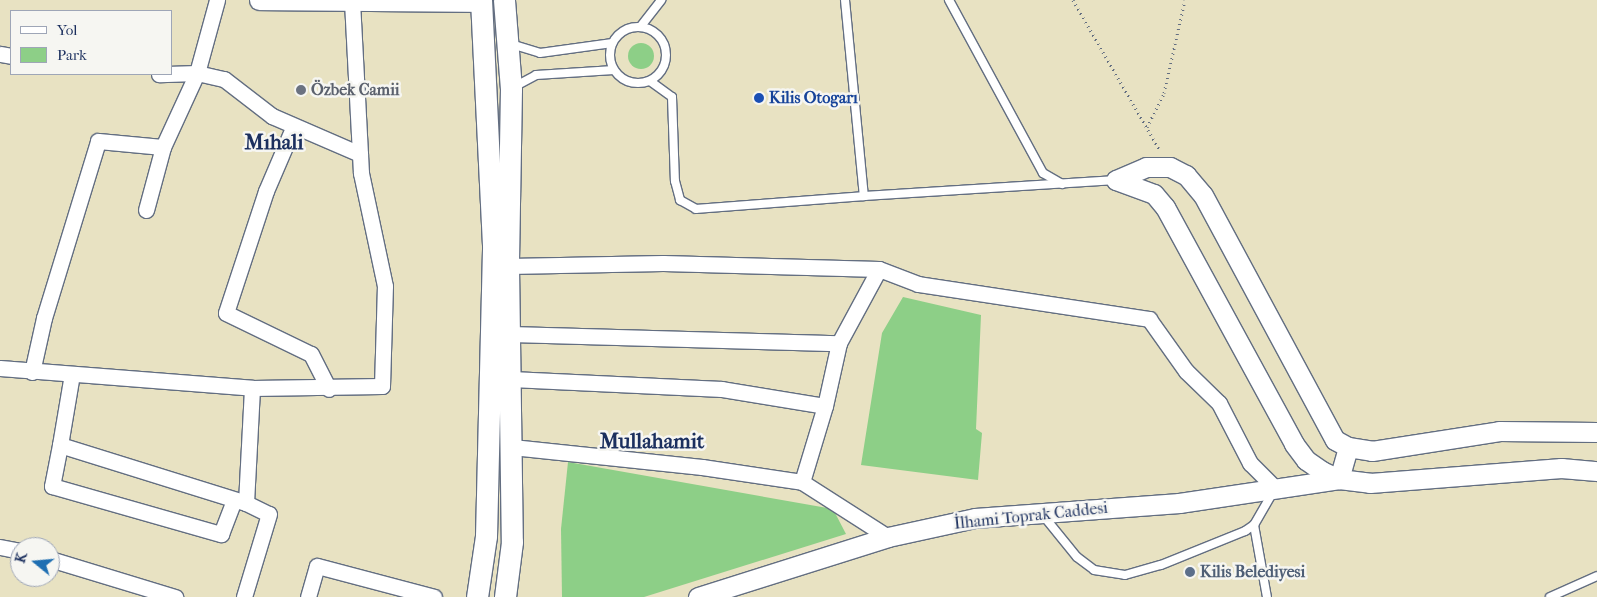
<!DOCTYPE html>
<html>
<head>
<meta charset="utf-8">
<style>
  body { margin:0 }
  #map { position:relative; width:1597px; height:597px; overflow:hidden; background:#e8e2c2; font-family:"IM FELL French Canon",serif }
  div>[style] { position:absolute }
  .green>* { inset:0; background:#8dcf87 }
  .round { border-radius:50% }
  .path>* { height:3px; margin-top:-1.5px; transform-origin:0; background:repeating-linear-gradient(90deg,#636e81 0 1px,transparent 0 5px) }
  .roads { filter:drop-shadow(1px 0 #636e81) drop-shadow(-1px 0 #636e81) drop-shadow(0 1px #636e81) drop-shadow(0 -1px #636e81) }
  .service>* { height:8px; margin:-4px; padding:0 4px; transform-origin:4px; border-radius:4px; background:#fff }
  .service>.ring { margin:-4px; padding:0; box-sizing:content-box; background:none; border:8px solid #fff; border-radius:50% }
  .minor>* { height:15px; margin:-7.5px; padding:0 7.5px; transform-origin:7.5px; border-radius:7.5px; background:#fff }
  .tertiary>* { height:19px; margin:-9.5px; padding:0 9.5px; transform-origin:9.5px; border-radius:9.5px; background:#fff }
  .secondary>* { height:21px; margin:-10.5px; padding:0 10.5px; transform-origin:10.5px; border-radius:10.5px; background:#fff }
  .dots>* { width:14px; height:14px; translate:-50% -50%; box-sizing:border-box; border:2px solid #f6f6f2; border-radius:50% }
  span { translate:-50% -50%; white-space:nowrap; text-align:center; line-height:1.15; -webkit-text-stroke:5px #f6f6f2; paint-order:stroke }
  .worship-label { font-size:16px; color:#5b616d; font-weight:700 }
  .left { translate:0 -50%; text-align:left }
  .transit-label { font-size:16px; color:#164399; font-weight:700 }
  .street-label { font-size:16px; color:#1b2f5e }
  .service-label { font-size:16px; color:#4e5e75; font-weight:700 }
  .district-label { font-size:21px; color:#1b2f5e; font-weight:700 }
  .legend { position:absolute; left:10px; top:10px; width:162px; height:65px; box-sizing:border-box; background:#f6f6f2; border:1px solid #9ea6b7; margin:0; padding:6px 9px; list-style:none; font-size:15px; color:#1b2f5e }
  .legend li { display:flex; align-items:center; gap:10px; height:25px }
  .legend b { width:25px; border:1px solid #9ea6b7 }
  .north { position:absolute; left:10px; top:537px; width:50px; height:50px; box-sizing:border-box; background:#f6f6f2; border:1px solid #9ea6b7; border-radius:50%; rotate:287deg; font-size:14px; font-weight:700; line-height:20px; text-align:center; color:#1b2f5e }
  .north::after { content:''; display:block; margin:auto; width:18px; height:22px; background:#1f6fb2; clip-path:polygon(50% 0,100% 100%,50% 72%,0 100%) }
</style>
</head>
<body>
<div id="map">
  <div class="green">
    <i class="round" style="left:628px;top:43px;width:26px;height:26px"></i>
    <i style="clip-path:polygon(903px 297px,981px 315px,976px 429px,982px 433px,978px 480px,861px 465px,882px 333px)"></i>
    <i style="clip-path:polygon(568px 462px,833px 509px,846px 534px,644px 597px,562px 597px,561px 529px)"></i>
  </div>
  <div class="path">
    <i style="left:1073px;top:0;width:172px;rotate:60deg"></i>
    <i style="left:1147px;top:127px;width:38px;rotate:-63deg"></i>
    <i style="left:1164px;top:93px;width:95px;rotate:-77.3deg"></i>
  </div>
  <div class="roads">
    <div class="service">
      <i style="left:845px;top:0;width:197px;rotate:84.5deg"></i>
      <i style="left:864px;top:196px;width:253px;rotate:-3.6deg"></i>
      <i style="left:949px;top:0;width:197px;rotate:61.5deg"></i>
      <i style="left:1043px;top:173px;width:22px;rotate:30deg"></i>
      <i style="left:641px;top:26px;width:33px;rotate:-52deg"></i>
      <i class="ring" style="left:610px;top:27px;width:48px;height:48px"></i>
      <i style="left:511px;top:44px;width:30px;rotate:17deg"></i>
      <i style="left:540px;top:53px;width:73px;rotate:-7.9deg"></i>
      <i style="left:650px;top:81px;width:27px;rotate:36deg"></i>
      <i style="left:672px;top:97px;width:84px;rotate:88deg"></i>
      <i style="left:675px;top:181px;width:20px;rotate:75deg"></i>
      <i style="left:680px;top:200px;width:18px;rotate:29deg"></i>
      <i style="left:696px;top:209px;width:169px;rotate:-4.4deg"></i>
      <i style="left:512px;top:88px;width:27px;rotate:-28deg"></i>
      <i style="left:536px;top:75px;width:78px;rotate:-3.7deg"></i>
      <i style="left:1042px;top:514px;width:55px;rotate:50.9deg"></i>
      <i style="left:1077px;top:557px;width:21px;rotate:37deg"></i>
      <i style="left:1094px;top:570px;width:31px;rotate:9deg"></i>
      <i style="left:1125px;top:575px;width:37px;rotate:-16deg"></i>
      <i style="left:1161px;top:565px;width:91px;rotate:-22deg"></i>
      <i style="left:1245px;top:531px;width:11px;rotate:-34deg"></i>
      <i style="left:1254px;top:525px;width:39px;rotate:-60deg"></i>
      <i style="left:1254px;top:525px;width:73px;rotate:79.8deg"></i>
      <i style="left:1550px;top:597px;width:51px;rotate:-24.1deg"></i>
    </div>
    <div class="minor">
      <i style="left:217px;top:0;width:76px;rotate:105.3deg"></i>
      <i style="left:197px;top:73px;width:28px;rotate:13deg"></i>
      <i style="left:224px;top:79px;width:61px;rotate:37.6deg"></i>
      <i style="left:272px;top:116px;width:96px;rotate:23.4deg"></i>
      <i style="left:0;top:54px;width:11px;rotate:10deg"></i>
      <i style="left:293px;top:128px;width:69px;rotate:113.2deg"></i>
      <i style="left:266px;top:191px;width:128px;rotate:108.2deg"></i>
      <i style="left:226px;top:313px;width:94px;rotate:25.8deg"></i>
      <i style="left:311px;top:354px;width:39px;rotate:63deg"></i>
      <i style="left:146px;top:210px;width:65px;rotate:-74.9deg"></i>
      <i style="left:163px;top:147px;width:81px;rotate:-65.3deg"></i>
      <i style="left:197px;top:73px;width:38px;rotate:178deg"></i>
      <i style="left:508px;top:266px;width:155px;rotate:-1.1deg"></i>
      <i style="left:663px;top:263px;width:216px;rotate:1.6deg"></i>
      <i style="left:879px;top:269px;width:42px;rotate:21deg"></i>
      <i style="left:918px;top:284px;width:234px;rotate:8.6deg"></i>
      <i style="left:1149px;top:319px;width:64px;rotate:54.6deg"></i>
      <i style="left:1186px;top:371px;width:46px;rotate:44.1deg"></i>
      <i style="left:1219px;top:403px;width:68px;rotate:62.7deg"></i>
      <i style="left:1250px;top:463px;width:35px;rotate:45deg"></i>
      <i style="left:509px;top:334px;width:330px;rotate:1.6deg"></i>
      <i style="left:0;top:368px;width:253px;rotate:4.5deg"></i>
      <i style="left:252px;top:388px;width:130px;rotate:-0.9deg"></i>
      <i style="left:382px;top:386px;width:100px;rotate:-88.3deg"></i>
      <i style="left:385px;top:286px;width:116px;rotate:-102deg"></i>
      <i style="left:361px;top:173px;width:173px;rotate:-93deg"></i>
      <i style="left:32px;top:372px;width:55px;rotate:-77.5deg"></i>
      <i style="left:44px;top:318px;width:185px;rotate:-73deg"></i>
      <i style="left:98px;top:141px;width:65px;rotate:5.3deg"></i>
      <i style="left:72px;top:374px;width:72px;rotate:99.6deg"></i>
      <i style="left:60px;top:445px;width:195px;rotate:17.3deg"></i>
      <i style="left:246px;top:503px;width:25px;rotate:26deg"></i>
      <i style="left:269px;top:514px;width:87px;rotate:106.8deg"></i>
      <i style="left:511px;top:379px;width:211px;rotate:2.7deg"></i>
      <i style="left:722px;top:389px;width:104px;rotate:9.4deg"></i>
      <i style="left:60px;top:445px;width:42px;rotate:101deg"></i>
      <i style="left:52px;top:486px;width:176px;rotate:15.9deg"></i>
      <i style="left:221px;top:534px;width:36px;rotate:-69deg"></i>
      <i style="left:512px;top:447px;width:191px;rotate:6deg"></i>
      <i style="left:702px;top:467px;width:101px;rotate:8.5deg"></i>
      <i style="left:802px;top:482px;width:102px;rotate:32.6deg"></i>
      <i style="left:802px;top:482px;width:79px;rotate:-73.2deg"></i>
      <i style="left:825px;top:406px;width:65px;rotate:-77.5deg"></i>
      <i style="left:839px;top:343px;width:84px;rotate:-61.6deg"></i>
      <i style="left:246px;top:503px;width:115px;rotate:-87deg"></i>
      <i style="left:0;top:547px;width:20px;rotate:11deg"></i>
      <i style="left:50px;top:559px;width:131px;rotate:16.9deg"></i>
      <i style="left:308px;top:597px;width:32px;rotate:-74deg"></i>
      <i style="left:317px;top:566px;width:121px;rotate:14.8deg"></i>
    </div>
    <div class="tertiary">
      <i style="left:259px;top:0;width:222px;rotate:0.5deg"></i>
      <i style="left:1116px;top:180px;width:33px;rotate:-23deg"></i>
      <i style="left:1146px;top:167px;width:24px"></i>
      <i style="left:1170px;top:167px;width:18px;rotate:27deg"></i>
      <i style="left:1186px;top:175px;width:26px;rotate:50deg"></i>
      <i style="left:1203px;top:195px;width:278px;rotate:61.7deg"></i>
      <i style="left:1335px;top:440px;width:15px;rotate:28deg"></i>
      <i style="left:1348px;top:447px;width:24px;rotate:9deg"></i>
      <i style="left:1372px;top:451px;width:129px;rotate:-8.9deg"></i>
      <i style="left:1499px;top:431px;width:98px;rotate:0.6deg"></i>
      <i style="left:1116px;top:180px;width:40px;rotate:20.2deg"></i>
      <i style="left:1154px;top:194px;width:17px;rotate:50deg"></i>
      <i style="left:1165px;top:207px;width:270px;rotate:61.4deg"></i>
      <i style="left:1294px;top:444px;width:20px;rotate:53deg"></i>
      <i style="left:1306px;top:460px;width:19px;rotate:35deg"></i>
      <i style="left:1322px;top:471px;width:19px;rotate:25deg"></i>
      <i style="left:1339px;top:479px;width:31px;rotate:7deg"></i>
      <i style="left:1370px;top:483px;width:192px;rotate:-4.5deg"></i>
      <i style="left:1561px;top:468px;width:36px;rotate:5deg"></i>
      <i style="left:698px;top:597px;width:199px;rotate:-17.5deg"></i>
      <i style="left:888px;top:537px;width:89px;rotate:-12.3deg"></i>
      <i style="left:975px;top:518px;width:205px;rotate:-4.2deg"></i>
      <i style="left:1179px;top:503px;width:162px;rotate:-8.5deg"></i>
      <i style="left:1339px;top:479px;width:33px;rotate:-74deg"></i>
    </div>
    <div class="secondary">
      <i style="left:504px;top:0;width:89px;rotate:85.5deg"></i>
      <i style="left:511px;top:89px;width:177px;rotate:91deg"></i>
      <i style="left:508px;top:266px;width:276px;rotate:89.2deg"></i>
      <i style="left:512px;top:542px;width:55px;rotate:97.3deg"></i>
      <i style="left:477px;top:597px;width:62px;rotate:-81.6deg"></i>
      <i style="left:486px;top:536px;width:291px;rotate:-88.6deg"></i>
      <i style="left:493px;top:245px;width:245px;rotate:-92.8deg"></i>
    </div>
  </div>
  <div class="dots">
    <i style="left:301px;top:90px;background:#6b7280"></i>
    <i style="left:759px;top:98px;background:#1a4fb4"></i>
    <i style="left:1190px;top:572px;background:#5c6f8a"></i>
  </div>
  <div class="worship-label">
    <span class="left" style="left:311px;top:90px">Özbek Camii</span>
  </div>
  <div class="transit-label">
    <span class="left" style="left:769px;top:98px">Kilis Otogarı</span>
  </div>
  <div class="street-label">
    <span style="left:1031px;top:516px;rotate:-6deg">İlhami Toprak Caddesi</span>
  </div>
  <div class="service-label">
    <span class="left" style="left:1200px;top:572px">Kilis Belediyesi</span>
  </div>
  <div class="district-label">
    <span style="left:274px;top:142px">Mıhali</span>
    <span style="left:652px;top:441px">Mullahamit</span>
  </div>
  <ul class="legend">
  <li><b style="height:6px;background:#fff"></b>Yol</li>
  <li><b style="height:14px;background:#8dcf87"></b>Park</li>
  </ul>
  <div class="north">K</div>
</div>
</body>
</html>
